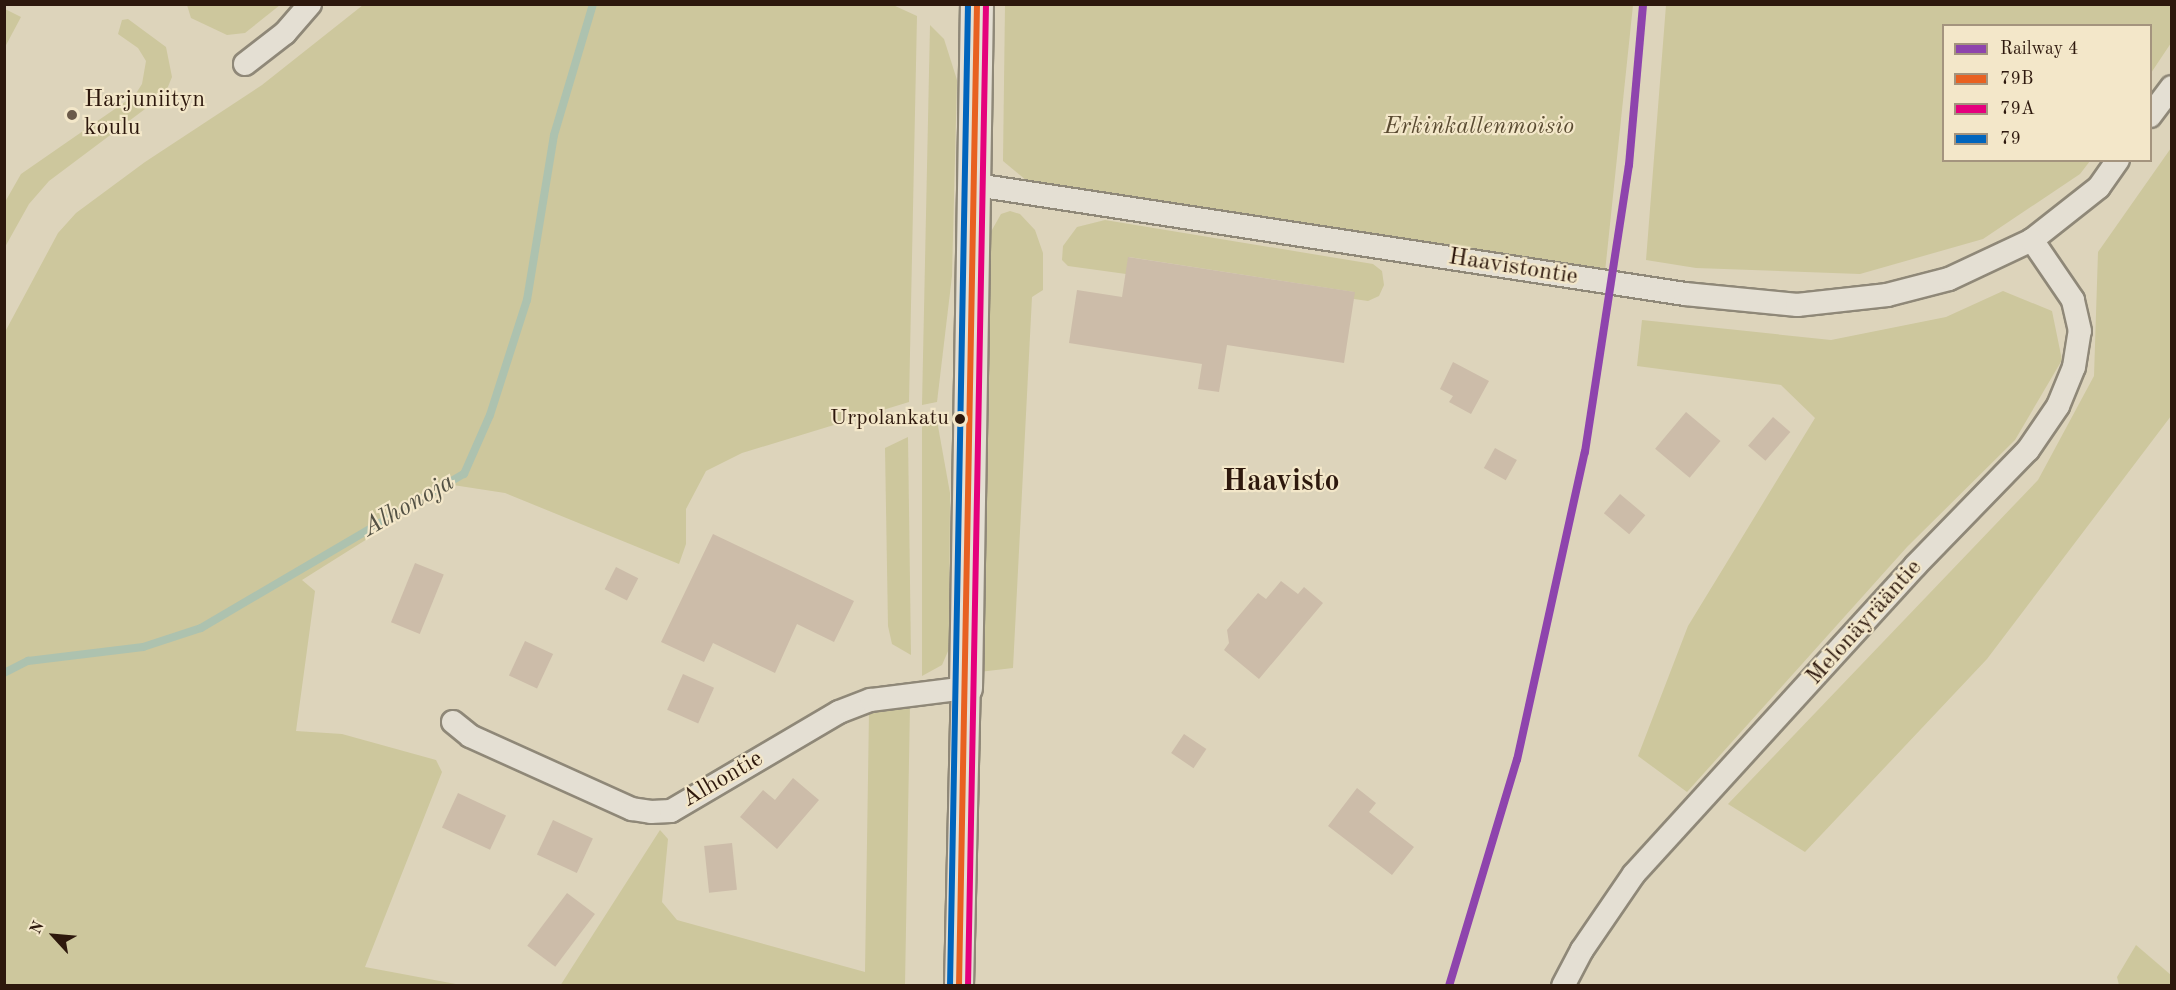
<!DOCTYPE html>
<html>
<head>
<meta charset="utf-8">
<style>
  body { margin:0 }
  #map { position:relative; width:2176px; height:990px; overflow:hidden; background:#ddd4bb; font-family:"Old Standard TT",serif }
  div>[style] { position:absolute }
  .green>* { inset:0; background:#cdc79d }
  .stream>* { height:8px; margin:-4px; padding:0 4px; transform-origin:4px; border-radius:4px; background:#adc2af }
  .building>* { inset:0; background:#ccbca9; transform-origin:0 0 }
  .roads { filter:drop-shadow(2px 0 #8f8878) drop-shadow(-2px 0 #8f8878) drop-shadow(0 2px #8f8878) drop-shadow(0 -2px #8f8878) }
  .minor>* { height:22px; margin:-11px; padding:0 11px; transform-origin:11px; border-radius:11px; background:#e4dfd3 }
  .tertiary>* { height:28px; margin:-14px; padding:0 14px; transform-origin:14px; border-radius:14px; background:#e4dfd3 }
  .secondary>* { height:32px; margin:-16px; padding:0 16px; transform-origin:16px; border-radius:16px; background:#e4dfd3 }
  .bus-1>* { height:6px; margin:-3px; padding:0 3px; transform-origin:3px; border-radius:3px; background:#e86121 }
  .bus-2>* { height:6px; margin:-3px; padding:0 3px; transform-origin:3px; border-radius:3px; background:#e5007d }
  .bus-3>* { height:6px; margin:-3px; padding:0 3px; transform-origin:3px; border-radius:3px; background:#0065bd }
  .rail-1>* { height:8px; margin:-4px; padding:0 4px; transform-origin:4px; border-radius:4px; background:#8e44ad }
  .dots>* { width:16px; height:16px; translate:-50% -50%; box-sizing:border-box; border:3px solid #f3e7c9; border-radius:50% }
  span { translate:-50% -50%; white-space:nowrap; text-align:center; line-height:1.15; -webkit-text-stroke:4.5px #f3e7c9; paint-order:stroke }
  .bus-label { font-size:22px; color:#2d180d }
  .right { translate:-100% -50%; text-align:right }
  .poi-label { font-size:24px; color:#2d180d }
  .left { translate:0 -50%; text-align:left }
  .park-label { font-size:24px; color:#594a31; font-style:italic }
  .street-label { font-size:24px; color:#2d180d }
  .water-label { font-size:26px; color:#535144; font-style:italic }
  .district-label { font-size:30px; color:#2d180d; font-weight:700 }
  .frame { position:absolute; inset:0; border:6px solid #2d180d; pointer-events:none }
  .legend { position:absolute; left:1942px; top:24px; width:210px; height:138px; box-sizing:border-box; background:#f3e7c9; border:2px solid #a4947e; margin:0; padding:8px 10px; list-style:none; font-size:18px; color:#2d180d }
  .legend li { display:flex; align-items:center; gap:12px; height:30px }
  .legend b { width:30px; border:2px solid #a4947e }
  .north { position:absolute; left:24px; top:906px; width:60px; height:60px; -webkit-text-stroke:4px #f3e7c9; paint-order:stroke; rotate:296deg; font-size:16px; font-weight:700; line-height:24px; text-align:center; color:#2d180d }
  .north::after { content:''; display:block; margin:auto; width:21px; height:27px; background:#2d180d; clip-path:polygon(50% 0,100% 100%,50% 72%,0 100%) }
</style>
</head>
<body>
<div id="map">
  <div class="green">
    <i style="clip-path:polygon(187px 5px,187px 4px,280px 5px,245px 33px,227px 35px,191px 18px)"></i>
    <i style="clip-path:polygon(893px 5px,917px 16px,909px 402px,742px 453px,706px 471px,686px 509px,686px 544px,679px 564px,505px 493px,453px 485px,302px 580px,315px 591px,296px 731px,342px 734px,436px 760px,442px 772px,365px 967px,461px 985px,5px 985px,5px 332px,58px 233px,76px 213px,145px 162px,262px 85px,363px 5px)"></i>
    <i style="clip-path:polygon(1005px 5px,1633px 5px,1605px 272px,1027px 181px,1003px 161px)"></i>
    <i style="clip-path:polygon(1666px 5px,2171px 5px,2171px 43px,2151px 73px,2150px 26px,1944px 26px,1944px 160px,2090px 161px,2080px 174px,1983px 239px,1860px 274px,1696px 268px,1646px 260px)"></i>
    <i style="clip-path:polygon(5px 9px,21px 17px,5px 47px)"></i>
    <i style="clip-path:polygon(128px 19px,166px 47px,172px 77px,165px 94px,49px 181px,29px 204px,5px 247px,5px 202px,21px 174px,135px 95px,142px 84px,146px 61px,138px 48px,118px 34px,122px 20px)"></i>
    <i style="clip-path:polygon(930px 25px,944px 39px,957px 80px,952px 276px,937px 402px,922px 405px)"></i>
    <i style="clip-path:polygon(2171px 148px,2171px 416px,1987px 659px,1805px 852px,1728px 804px,2038px 480px,2094px 376px,2098px 252px)"></i>
    <i style="clip-path:polygon(1010px 211px,1020px 214px,1035px 230px,1043px 253px,1043px 290px,1032px 297px,1013px 668px,979px 672px,988px 237px,1001px 214px)"></i>
    <i style="clip-path:polygon(1105px 220px,1373px 264px,1382px 271px,1384px 285px,1379px 296px,1368px 301px,1354px 299px,1354px 292px,1129px 257px,1126px 274px,1068px 266px,1062px 260px,1063px 246px,1077px 227px)"></i>
    <i style="clip-path:polygon(2003px 291px,2052px 311px,2062px 360px,2015px 440px,1907px 547px,1687px 792px,1638px 756px,1688px 626px,1815px 418px,1781px 385px,1637px 366px,1642px 320px,1831px 340px,1946px 317px)"></i>
    <i style="clip-path:polygon(936px 415px,950px 493px,949px 649px,942px 665px,922px 676px,922px 417px)"></i>
    <i style="clip-path:polygon(908px 437px,911px 655px,892px 644px,888px 626px,885px 448px)"></i>
    <i style="clip-path:polygon(886px 704px,910px 705px,905px 985px,560px 986px,660px 830px,668px 839px,662px 902px,677px 920px,865px 972px,869px 712px)"></i>
    <i style="clip-path:polygon(2136px 945px,2171px 975px,2171px 985px,2119px 985px,2117px 977px)"></i>
  </div>
  <div class="stream">
    <i style="left:4px;top:673px;width:27px;rotate:-27deg"></i>
    <i style="left:28px;top:661px;width:116px;rotate:-6.9deg"></i>
    <i style="left:143px;top:647px;width:61px;rotate:-18.1deg"></i>
    <i style="left:201px;top:628px;width:305px;rotate:-30.4deg"></i>
    <i style="left:464px;top:474px;width:64px;rotate:-66.2deg"></i>
    <i style="left:490px;top:415px;width:121px;rotate:-72.2deg"></i>
    <i style="left:527px;top:300px;width:167px;rotate:-80.7deg"></i>
    <i style="left:554px;top:135px;width:137px;rotate:-73.4deg"></i>
  </div>
  <div class="building">
    <i style="clip-path:polygon(1128px 257px,1355px 292px,1344px 363px,1227px 345px,1219px 392px,1198px 389px,1202px 364px,1069px 343px,1077px 290px,1122px 297px)"></i>
    <i style="clip-path:polygon(1453px 362px,1489px 381px,1471px 414px,1449px 402px,1453px 396px,1440px 389px)"></i>
    <i style="left:1686px;top:412px;width:45px;height:48px;rotate:40deg"></i>
    <i style="left:1773px;top:417px;width:23px;height:38px;rotate:41deg"></i>
    <i style="left:1495px;top:448px;width:25px;height:23px;rotate:29deg"></i>
    <i style="left:1620px;top:494px;width:33px;height:25px;rotate:40deg"></i>
    <i style="clip-path:polygon(713px 534px,854px 601px,834px 642px,797px 624px,775px 673px,713px 643px,704px 662px,661px 642px)"></i>
    <i style="left:415px;top:563px;width:31px;height:64px;rotate:22deg"></i>
    <i style="left:616px;top:567px;width:25px;height:25px;rotate:27deg"></i>
    <i style="clip-path:polygon(1281px 581px,1298px 594px,1304px 587px,1323px 603px,1259px 679px,1224px 650px,1229px 643px,1227px 630px,1258px 593px,1266px 599px)"></i>
    <i style="left:525px;top:641px;width:31px;height:38px;rotate:25deg"></i>
    <i style="left:683px;top:674px;width:34px;height:39px;rotate:24deg"></i>
    <i style="left:1184px;top:734px;width:27px;height:23px;rotate:34deg"></i>
    <i style="clip-path:polygon(793px 778px,819px 800px,777px 849px,740px 817px,763px 790px,775px 800px)"></i>
    <i style="clip-path:polygon(1357px 788px,1376px 803px,1369px 812px,1414px 847px,1392px 875px,1328px 826px)"></i>
    <i style="left:458px;top:793px;width:53px;height:38px;rotate:25deg"></i>
    <i style="left:553px;top:820px;width:44px;height:38px;rotate:25deg"></i>
    <i style="left:732px;top:843px;width:47px;height:28px;rotate:84deg"></i>
    <i style="left:567px;top:893px;width:35px;height:66px;rotate:37deg"></i>
  </div>
  <div class="roads">
    <div class="minor">
      <i style="left:245px;top:64px;width:51px;rotate:-37.8deg"></i>
      <i style="left:285px;top:33px;width:38px;rotate:-49deg"></i>
      <i style="left:2150px;top:116px;width:36px;rotate:-53deg"></i>
      <i style="left:976px;top:185px;width:717px;rotate:8.74deg"></i>
      <i style="left:1685px;top:294px;width:113px;rotate:5.6deg"></i>
      <i style="left:1797px;top:305px;width:91px;rotate:-6.3deg"></i>
      <i style="left:1887px;top:295px;width:64px;rotate:-14.5deg"></i>
      <i style="left:1949px;top:279px;width:92px;rotate:-25.2deg"></i>
      <i style="left:2032px;top:240px;width:85px;rotate:-38.3deg"></i>
      <i style="left:2099px;top:187px;width:33px;rotate:-55deg"></i>
      <i style="left:453px;top:722px;width:22px;rotate:39deg"></i>
      <i style="left:470px;top:736px;width:178px;rotate:24.3deg"></i>
      <i style="left:632px;top:809px;width:19px;rotate:9deg"></i>
      <i style="left:651px;top:812px;width:20px;rotate:-3deg"></i>
      <i style="left:671px;top:811px;width:195px;rotate:-30.5deg"></i>
      <i style="left:839px;top:712px;width:34px;rotate:-21deg"></i>
      <i style="left:871px;top:700px;width:96px;rotate:-7.2deg"></i>
      <i style="left:1563px;top:986px;width:41px;rotate:-62.2deg"></i>
      <i style="left:1582px;top:950px;width:92px;rotate:-55.6deg"></i>
      <i style="left:1634px;top:874px;width:417px;rotate:-47.6deg"></i>
      <i style="left:1915px;top:566px;width:162px;rotate:-45.8deg"></i>
      <i style="left:2028px;top:450px;width:53px;rotate:-55.7deg"></i>
      <i style="left:2058px;top:406px;width:42px;rotate:-67.7deg"></i>
      <i style="left:2074px;top:367px;width:36px;rotate:-81deg"></i>
      <i style="left:2080px;top:331px;width:32px;rotate:-103deg"></i>
      <i style="left:2073px;top:300px;width:73px;rotate:-124.3deg"></i>
    </div>
    <div class="tertiary">
      <i style="left:959px;top:986px;width:298px;rotate:-88.7deg"></i>
    </div>
    <div class="secondary">
      <i style="left:966px;top:688px;width:684px;rotate:-89.08deg"></i>
    </div>
  </div>
  <div class="bus-1">
    <i style="left:959px;top:986px;width:982px;rotate:-88.95deg"></i>
  </div>
  <div class="bus-2">
    <i style="left:968px;top:986px;width:982px;rotate:-88.95deg"></i>
  </div>
  <div class="bus-3">
    <i style="left:950px;top:986px;width:982px;rotate:-88.95deg"></i>
  </div>
  <div class="rail-1">
    <i style="left:1449px;top:986px;width:236px;rotate:-73.3deg"></i>
    <i style="left:1517px;top:760px;width:315px;rotate:-77.6deg"></i>
    <i style="left:1585px;top:452px;width:290px;rotate:-81.3deg"></i>
    <i style="left:1629px;top:165px;width:162px;rotate:-85deg"></i>
  </div>
  <div class="dots">
    <i style="left:72px;top:115px;background:#6b5a4a"></i>
    <i style="left:960px;top:419px;background:#2d180d"></i>
  </div>
  <div class="bus-label">
    <span class="right" style="left:949px;top:419px">Urpolankatu</span>
  </div>
  <div class="poi-label">
    <span class="left" style="left:84px;top:115px">Harjuniityn<br>koulu</span>
  </div>
  <div class="park-label">
    <span style="left:1479px;top:128px">Erkinkallenmoisio</span>
  </div>
  <div class="street-label">
    <span style="left:1513px;top:268px;rotate:9deg">Haavistontie</span>
    <span style="left:1865px;top:623px;rotate:-48deg">Melonäyrääntie</span>
    <span style="left:723px;top:780px;rotate:-30deg">Alhontie</span>
  </div>
  <div class="water-label">
    <span style="left:409px;top:506px;rotate:-30deg">Alhonoja</span>
  </div>
  <div class="district-label">
    <span style="left:1281px;top:482px">Haavisto</span>
  </div>
  <div class="frame"></div>
  <ul class="legend">
  <li><b style="height:8px;background:#8e44ad"></b>Railway 4</li>
  <li><b style="height:8px;background:#e86121"></b>79B</li>
  <li><b style="height:8px;background:#e5007d"></b>79A</li>
  <li><b style="height:8px;background:#0065bd"></b>79</li>
  </ul>
  <div class="north">N</div>
</div>
</body>
</html>
